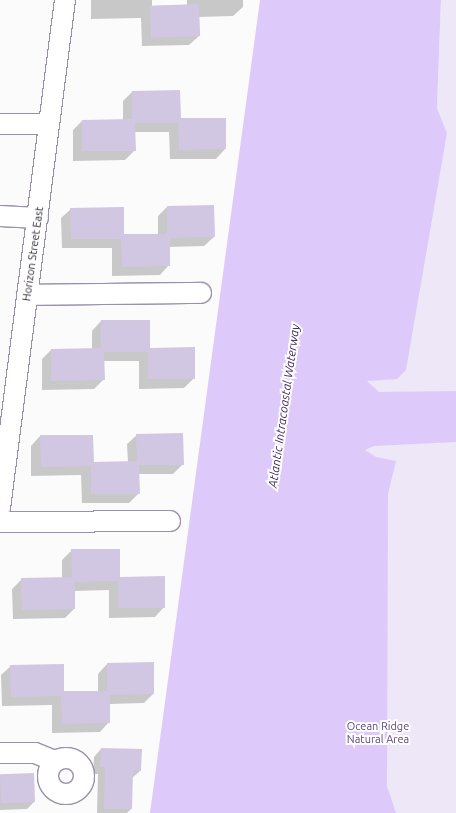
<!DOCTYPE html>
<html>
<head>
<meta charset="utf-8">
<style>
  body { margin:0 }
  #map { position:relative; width:456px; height:813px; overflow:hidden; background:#fbfbfb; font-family:Ubuntu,sans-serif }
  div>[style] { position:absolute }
  .green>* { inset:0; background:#ede7f8 }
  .water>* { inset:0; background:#ddcafa }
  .shadow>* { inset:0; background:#0003 }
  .building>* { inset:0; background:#d1c7e2; transform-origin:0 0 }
  .roads { filter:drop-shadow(1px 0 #9a90a9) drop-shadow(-1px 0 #9a90a9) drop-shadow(0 1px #9a90a9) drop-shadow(0 -1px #9a90a9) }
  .minor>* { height:20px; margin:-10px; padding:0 10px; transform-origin:10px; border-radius:10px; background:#fff }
  .minor>.ring { margin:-10px; padding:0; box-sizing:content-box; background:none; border:20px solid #fff; border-radius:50% }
  span { translate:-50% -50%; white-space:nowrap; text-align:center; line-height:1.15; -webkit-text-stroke:4px #fff; paint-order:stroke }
  .street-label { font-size:11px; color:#2a2630 }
  .park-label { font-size:11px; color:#5f4581 }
  .water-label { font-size:12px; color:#432961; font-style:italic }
</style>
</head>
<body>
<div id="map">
  <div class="green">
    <i style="clip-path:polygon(441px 0,456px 0,456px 813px,292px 813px,355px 147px,447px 133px,437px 108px)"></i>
  </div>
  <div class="water">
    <i style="clip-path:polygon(260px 0,441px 0,437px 108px,447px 133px,406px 370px,397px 379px,367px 381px,379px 392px,456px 391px,456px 442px,374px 446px,365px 450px,376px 457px,396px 461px,388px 494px,387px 786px,396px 813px,150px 813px)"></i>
  </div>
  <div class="shadow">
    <i style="clip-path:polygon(91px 0,152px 0,152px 6px,187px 5px,187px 0,243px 0,243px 7px,233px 16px,198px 17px,199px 36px,189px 45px,142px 46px,141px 18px,91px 19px)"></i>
    <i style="clip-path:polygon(132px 92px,180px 119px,225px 119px,225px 149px,216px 159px,170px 159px,169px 132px,134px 132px,135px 150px,125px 160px,73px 161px,73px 130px,82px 121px,123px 120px,123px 101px)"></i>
    <i style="clip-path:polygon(167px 207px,214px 237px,204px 246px,169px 247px,169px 265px,160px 275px,112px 276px,112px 248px,62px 248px,61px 218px,71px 209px,123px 235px,158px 235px,158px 216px)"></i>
    <i style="clip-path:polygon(101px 321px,149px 349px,194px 378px,184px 388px,139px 389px,139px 361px,103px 361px,104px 379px,94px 389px,42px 390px,42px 359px,51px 350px,92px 349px,92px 331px)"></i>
    <i style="clip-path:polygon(137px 435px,183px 464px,173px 474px,138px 474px,139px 493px,129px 503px,82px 503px,81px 475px,31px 476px,31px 446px,40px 436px,93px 463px,128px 463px,127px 444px)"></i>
    <i style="clip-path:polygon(72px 550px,119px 578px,164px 607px,155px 617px,109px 618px,109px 590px,74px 591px,74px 609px,65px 618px,13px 619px,12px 589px,22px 579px,62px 578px,62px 560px)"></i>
    <i style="clip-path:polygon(107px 664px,153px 694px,144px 703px,109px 704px,109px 722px,100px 732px,52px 733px,52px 705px,2px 706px,1px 675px,11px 666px,63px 692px,98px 692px,98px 674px)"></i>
    <i style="clip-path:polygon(101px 749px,140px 771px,132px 778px,131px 809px,127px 813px,97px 813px,98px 774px,93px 774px,94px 757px)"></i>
    <i style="clip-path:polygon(0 775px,34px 802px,27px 809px,0 810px)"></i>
  </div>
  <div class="building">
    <i style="left:199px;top:4px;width:32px;height:49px;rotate:88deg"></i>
    <i style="clip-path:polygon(180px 90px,181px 118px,226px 118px,226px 149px,179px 150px,178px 123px,135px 123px,136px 151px,82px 151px,82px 120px,132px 119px,132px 91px)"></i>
    <i style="clip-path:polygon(214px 205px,215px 237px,170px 238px,170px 266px,122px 267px,121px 239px,71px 239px,70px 208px,124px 207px,124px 234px,167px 234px,167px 206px)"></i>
    <i style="clip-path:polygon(101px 320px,150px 320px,150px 348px,195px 347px,195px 379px,148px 379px,148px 352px,104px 352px,105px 380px,51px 381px,51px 349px,101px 348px)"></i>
    <i style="clip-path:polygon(183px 433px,184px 465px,139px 465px,140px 494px,91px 494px,91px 466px,41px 467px,40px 435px,93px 435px,94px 462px,137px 461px,136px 434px)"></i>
    <i style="clip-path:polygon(71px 549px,120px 549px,120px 577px,165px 576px,165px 608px,118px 608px,118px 581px,75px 582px,75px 609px,22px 610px,21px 578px,72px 577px)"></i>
    <i style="clip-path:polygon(154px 662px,154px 694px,110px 695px,110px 723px,62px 724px,61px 696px,11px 697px,10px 665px,64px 664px,64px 691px,107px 691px,107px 663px)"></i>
    <i style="clip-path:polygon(101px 748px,142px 749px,141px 771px,133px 771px,132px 809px,104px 809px,105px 767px,100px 767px)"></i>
    <i style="left:34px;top:773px;width:29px;height:34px;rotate:88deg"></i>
  </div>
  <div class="roads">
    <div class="minor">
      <i style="left:0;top:124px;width:49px"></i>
      <i style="left:0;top:216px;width:38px;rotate:3deg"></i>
      <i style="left:27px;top:295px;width:174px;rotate:-0.7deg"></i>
      <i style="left:0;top:508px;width:512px;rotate:-82.71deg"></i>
      <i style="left:0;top:522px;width:170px;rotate:-0.3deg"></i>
      <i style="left:0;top:753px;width:35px"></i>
      <i style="left:35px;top:753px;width:22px;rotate:22deg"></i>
      <i class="ring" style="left:48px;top:758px;width:16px;height:16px"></i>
    </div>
  </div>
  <div class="street-label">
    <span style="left:33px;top:254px;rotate:-82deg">Horizon Street East</span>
  </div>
  <div class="park-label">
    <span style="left:378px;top:733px">Ocean Ridge<br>Natural Area</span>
  </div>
  <div class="water-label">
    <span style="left:284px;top:406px;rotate:-82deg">Atlantic Intracoastal Waterway</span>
  </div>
</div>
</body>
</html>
